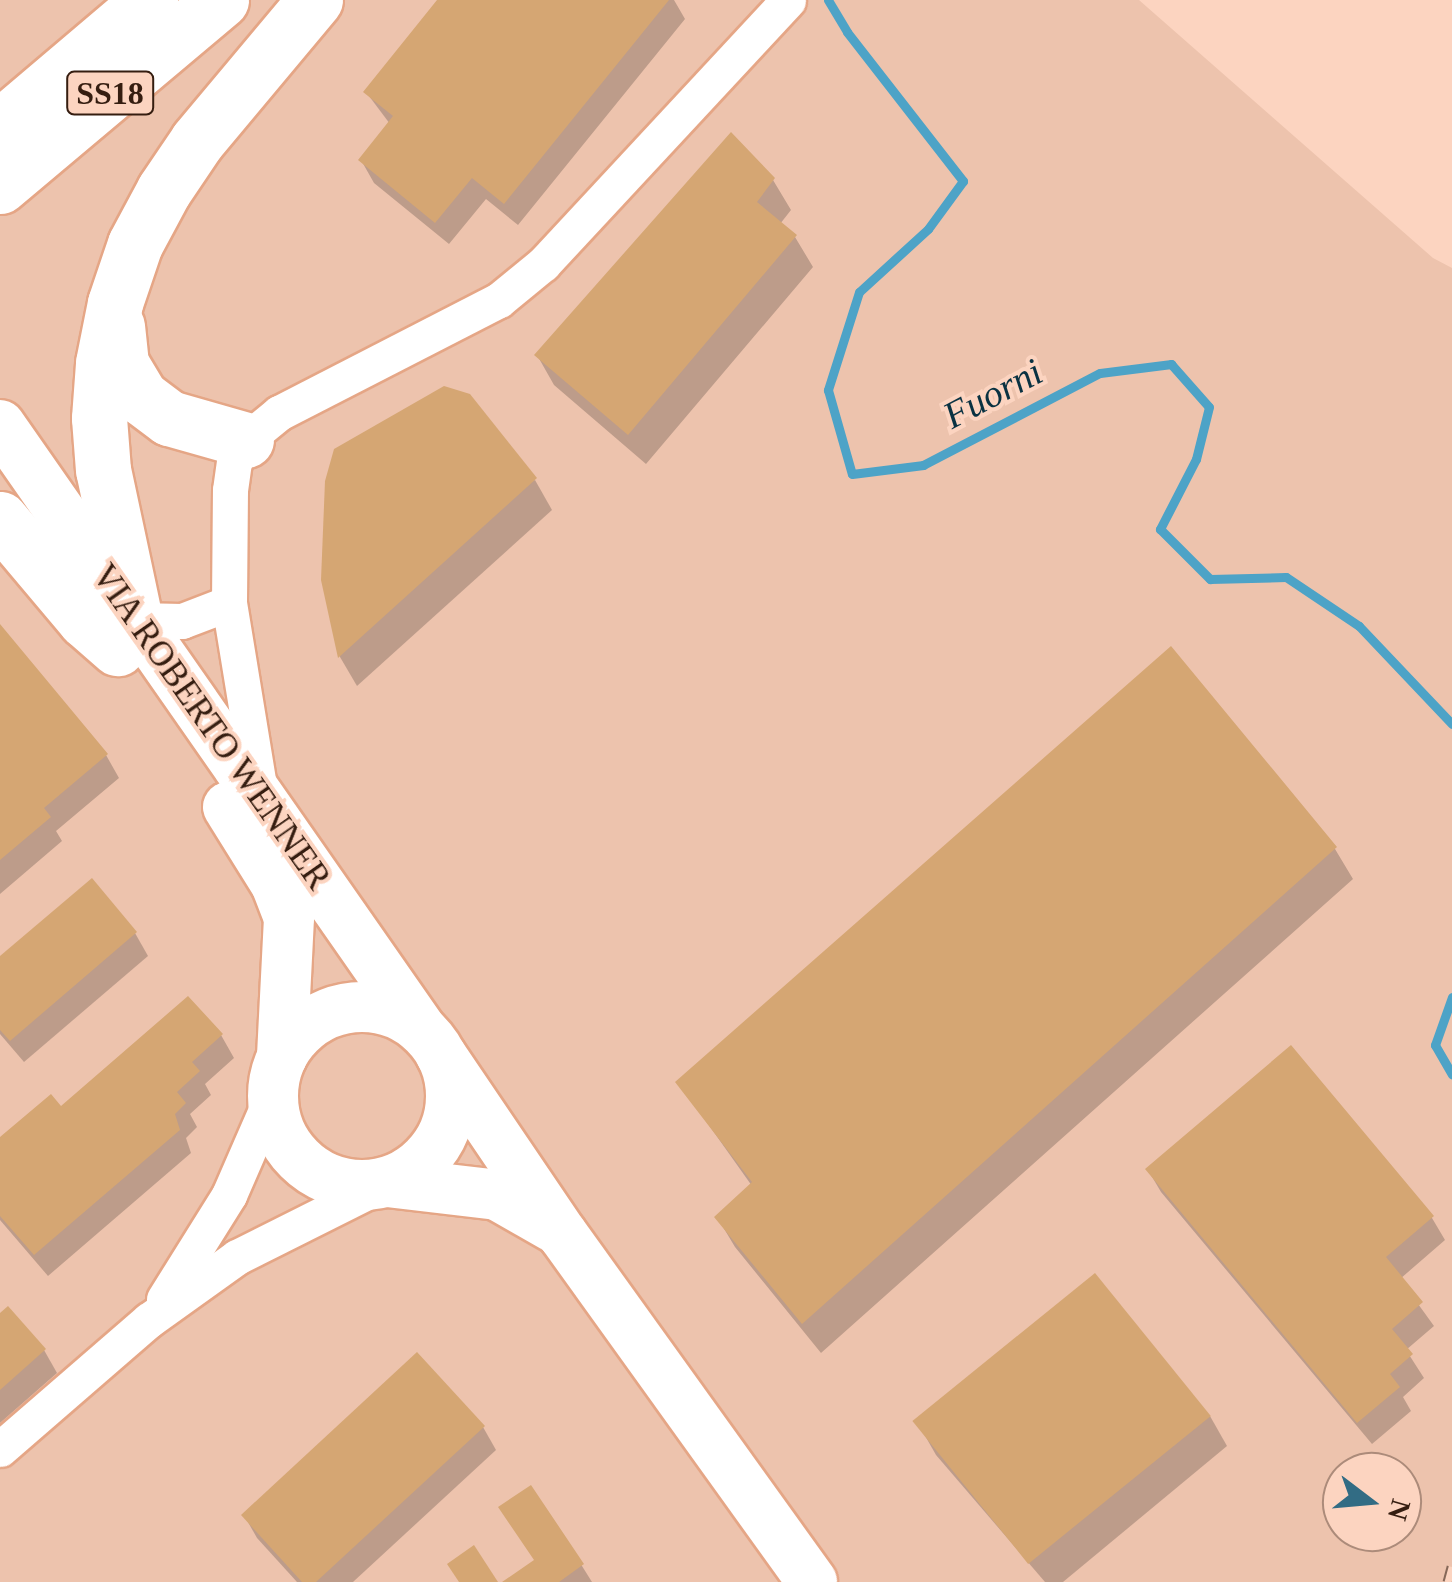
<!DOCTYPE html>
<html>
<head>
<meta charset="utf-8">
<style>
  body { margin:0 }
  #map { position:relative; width:1452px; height:1582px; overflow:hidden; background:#fcd4c0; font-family:Georgia,serif }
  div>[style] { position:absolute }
  .built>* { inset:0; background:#edc3ad }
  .shadow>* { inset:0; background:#0003 }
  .stream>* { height:9px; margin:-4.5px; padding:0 4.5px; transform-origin:4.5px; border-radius:4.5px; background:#4da3c7 }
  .building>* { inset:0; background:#d5a673; transform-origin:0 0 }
  .roads { filter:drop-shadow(2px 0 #e5a686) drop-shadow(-2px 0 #e5a686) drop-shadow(0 2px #e5a686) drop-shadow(0 -2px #e5a686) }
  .street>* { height:35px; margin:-17.5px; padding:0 17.5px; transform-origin:17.5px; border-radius:17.5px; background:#fff }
  .secondary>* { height:50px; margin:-25px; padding:0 25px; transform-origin:25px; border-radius:25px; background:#fff }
  .secondary>.ring { margin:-25px; padding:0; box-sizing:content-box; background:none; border:50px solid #fff; border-radius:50% }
  .highway>* { height:55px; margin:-27.5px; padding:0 27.5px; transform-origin:27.5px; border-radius:27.5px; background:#fff }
  .rail>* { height:11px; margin-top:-5.5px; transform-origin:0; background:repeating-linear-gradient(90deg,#fcd4c0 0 22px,#866858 0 44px); box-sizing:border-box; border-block:2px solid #866858 }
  span { translate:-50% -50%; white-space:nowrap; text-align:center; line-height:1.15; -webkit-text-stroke:8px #fcd4c0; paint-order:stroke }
  .shield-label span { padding:2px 8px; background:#fcd4c0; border:2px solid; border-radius:8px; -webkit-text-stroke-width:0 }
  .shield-label { font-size:32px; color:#351d10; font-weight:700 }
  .street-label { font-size:35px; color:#351d10 }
  .water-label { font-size:38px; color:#0a3242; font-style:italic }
  .north { position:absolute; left:1322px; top:1452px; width:100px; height:100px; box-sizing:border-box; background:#fcd4c0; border:2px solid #ac8b7a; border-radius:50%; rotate:106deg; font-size:28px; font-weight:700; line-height:40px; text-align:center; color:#351d10 }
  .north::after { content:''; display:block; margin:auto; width:35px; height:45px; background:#326c84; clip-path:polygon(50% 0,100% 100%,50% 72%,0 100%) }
</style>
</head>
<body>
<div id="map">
  <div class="built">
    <i style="clip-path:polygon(evenodd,0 0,1139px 0,1433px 258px,1452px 268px,1452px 1582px,0 1582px,0 0,1342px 1472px,1402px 1472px,1402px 1532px,1342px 1532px,1342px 1472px)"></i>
  </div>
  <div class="shadow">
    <i style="clip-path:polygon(440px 0,674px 0,685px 19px,518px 225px,486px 199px,449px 244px,374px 183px,361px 160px,390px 124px,366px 92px)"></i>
    <i style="clip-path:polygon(773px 180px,791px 210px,780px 224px,795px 237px,813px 267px,646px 464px,554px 385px,537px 355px)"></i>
    <i style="clip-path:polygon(535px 480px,552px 510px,357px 686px,340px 657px,324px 579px)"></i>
    <i style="clip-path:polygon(0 628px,106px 755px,119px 778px,56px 831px,62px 841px,0 894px)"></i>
    <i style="clip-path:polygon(1171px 650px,1335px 849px,1353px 879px,821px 1353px,735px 1247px,717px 1217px,752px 1186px,679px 1083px)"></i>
    <i style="clip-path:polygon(135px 933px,148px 956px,24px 1062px,0 1034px,0 960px)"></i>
    <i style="clip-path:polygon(221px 1035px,234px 1058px,205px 1084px,211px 1095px,190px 1114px,197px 1127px,186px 1138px,191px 1153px,48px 1276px,0 1220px,0 1141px)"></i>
    <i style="clip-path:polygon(1291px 1049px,1432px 1218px,1445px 1240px,1400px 1279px,1434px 1326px,1406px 1350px,1424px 1378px,1403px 1397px,1411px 1411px,1372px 1444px,1161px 1192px,1148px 1170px)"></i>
    <i style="clip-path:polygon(0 1317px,44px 1350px,57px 1373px,0 1423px)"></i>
    <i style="clip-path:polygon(1210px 1416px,1227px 1446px,1063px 1582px,1045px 1582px,936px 1455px,919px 1425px)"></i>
    <i style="clip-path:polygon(483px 1427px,496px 1450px,353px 1582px,297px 1582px,257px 1538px,244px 1515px)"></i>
    <i style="clip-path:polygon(530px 1489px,582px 1566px,592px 1582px,507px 1582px,536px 1562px)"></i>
  </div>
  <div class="stream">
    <i style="left:828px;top:0;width:37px;rotate:59deg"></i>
    <i style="left:847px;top:32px;width:189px;rotate:52.1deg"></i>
    <i style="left:963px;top:181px;width:59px;rotate:126.1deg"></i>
    <i style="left:928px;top:229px;width:93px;rotate:137.6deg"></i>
    <i style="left:859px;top:292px;width:103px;rotate:107.6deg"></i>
    <i style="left:828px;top:390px;width:87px;rotate:74.1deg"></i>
    <i style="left:852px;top:474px;width:72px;rotate:-7.2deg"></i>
    <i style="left:923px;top:465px;width:199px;rotate:-27.5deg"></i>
    <i style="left:1100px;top:373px;width:72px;rotate:-7.2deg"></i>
    <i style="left:1171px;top:364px;width:57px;rotate:48.5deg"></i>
    <i style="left:1209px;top:407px;width:54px;rotate:104deg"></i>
    <i style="left:1196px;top:459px;width:79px;rotate:117.2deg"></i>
    <i style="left:1160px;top:529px;width:71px;rotate:45deg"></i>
    <i style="left:1210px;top:579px;width:76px;rotate:-1.5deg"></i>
    <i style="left:1286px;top:577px;width:88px;rotate:33.9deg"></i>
    <i style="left:1359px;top:626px;width:135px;rotate:46.5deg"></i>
    <i style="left:1452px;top:997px;width:51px;rotate:109.5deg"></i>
    <i style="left:1435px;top:1045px;width:34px;rotate:60deg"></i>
  </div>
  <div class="building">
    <i style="clip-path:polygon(437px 0,669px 0,504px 204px,472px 178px,435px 223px,358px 160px,393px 116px,363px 92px)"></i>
    <i style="clip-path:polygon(731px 132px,775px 178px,757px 202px,797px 235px,628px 435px,534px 355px)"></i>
    <i style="clip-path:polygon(444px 386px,470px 394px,537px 478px,338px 658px,321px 580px,325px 481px,334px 449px)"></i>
    <i style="clip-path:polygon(0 624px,108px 754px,44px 808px,51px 817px,0 860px)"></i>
    <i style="clip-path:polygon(1171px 646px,1337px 847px,802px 1324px,714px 1217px,752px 1182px,675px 1082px)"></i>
    <i style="clip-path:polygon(92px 878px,137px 932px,10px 1041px,0 1030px,0 956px)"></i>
    <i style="clip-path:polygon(188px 996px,223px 1034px,192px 1062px,200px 1071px,177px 1092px,186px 1103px,175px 1114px,180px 1130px,34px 1255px,0 1216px,0 1137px,51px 1094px,61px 1106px)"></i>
    <i style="clip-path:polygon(1291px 1045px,1434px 1216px,1386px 1257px,1423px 1302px,1392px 1329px,1413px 1354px,1390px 1374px,1400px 1387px,1357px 1423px,1145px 1169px)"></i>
    <i style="left:1095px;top:1273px;width:184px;height:235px;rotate:51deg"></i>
    <i style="clip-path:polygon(8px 1306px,46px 1349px,0 1390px,0 1313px)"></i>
    <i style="clip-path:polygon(417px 1352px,485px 1426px,316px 1582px,302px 1582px,241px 1515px)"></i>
    <i style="clip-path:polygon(531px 1485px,584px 1564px,559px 1582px,502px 1582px,534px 1560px,498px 1507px)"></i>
    <i style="clip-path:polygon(474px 1545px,498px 1582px,459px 1582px,447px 1564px)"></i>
  </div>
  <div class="roads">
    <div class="street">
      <i style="left:135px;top:620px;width:47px;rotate:1.2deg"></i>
      <i style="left:182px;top:621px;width:50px;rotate:-21deg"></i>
      <i style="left:259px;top:786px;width:185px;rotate:-99.3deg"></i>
      <i style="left:229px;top:603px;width:113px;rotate:-89.5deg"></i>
      <i style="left:230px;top:490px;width:28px;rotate:-82deg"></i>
      <i style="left:234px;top:462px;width:25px;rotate:-61deg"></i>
      <i style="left:246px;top:440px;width:43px;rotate:-39.3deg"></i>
      <i style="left:279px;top:413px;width:247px;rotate:-27.2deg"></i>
      <i style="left:499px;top:300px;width:57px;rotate:-39.3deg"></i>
      <i style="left:543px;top:264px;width:360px;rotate:-47.1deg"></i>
      <i style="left:164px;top:1299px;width:123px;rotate:-58deg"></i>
      <i style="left:229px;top:1195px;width:110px;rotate:-66.5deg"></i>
      <i style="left:0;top:1449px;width:197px;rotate:-40.9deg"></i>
      <i style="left:149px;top:1320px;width:108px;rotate:-35.6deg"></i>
      <i style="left:237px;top:1257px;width:168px;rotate:-26.6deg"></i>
    </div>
    <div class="secondary">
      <i style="left:0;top:425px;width:736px;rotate:55.12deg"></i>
      <i style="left:228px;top:807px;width:91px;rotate:58.1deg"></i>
      <i style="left:276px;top:884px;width:36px;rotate:69deg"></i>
      <i style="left:289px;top:918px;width:139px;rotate:92.9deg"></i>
      <i class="ring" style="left:273px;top:1007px;width:128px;height:128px"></i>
      <i style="left:441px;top:1055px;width:217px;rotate:55.9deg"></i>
      <i style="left:563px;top:1235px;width:427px;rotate:54.3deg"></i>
      <i style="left:387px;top:1182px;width:111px;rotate:6.7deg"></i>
      <i style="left:497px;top:1195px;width:64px;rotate:29.7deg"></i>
    </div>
    <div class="highway">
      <i style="left:0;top:127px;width:197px;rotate:-40.3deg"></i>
      <i style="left:0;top:186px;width:289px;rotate:-40.1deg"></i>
      <i style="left:117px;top:326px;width:38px;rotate:84deg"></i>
      <i style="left:121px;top:364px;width:39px;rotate:59deg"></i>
      <i style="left:141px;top:397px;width:35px;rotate:37deg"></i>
      <i style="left:169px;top:418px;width:80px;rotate:15.9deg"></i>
      <i style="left:0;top:519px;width:132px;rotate:49.9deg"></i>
      <i style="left:85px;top:620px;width:43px;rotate:41.2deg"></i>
      <i style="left:135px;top:620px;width:153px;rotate:-102deg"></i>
      <i style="left:103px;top:470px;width:52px;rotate:-94.4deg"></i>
      <i style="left:99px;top:418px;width:55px;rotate:-85.8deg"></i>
      <i style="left:103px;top:363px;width:61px;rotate:-78.7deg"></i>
      <i style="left:115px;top:303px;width:62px;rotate:-71.3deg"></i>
      <i style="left:135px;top:244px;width:61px;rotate:-61.8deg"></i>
      <i style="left:164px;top:190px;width:59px;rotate:-56deg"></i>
      <i style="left:197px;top:141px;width:184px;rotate:-50.1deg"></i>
    </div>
  </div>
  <div class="rail">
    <i style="left:1448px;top:1582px;width:16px;rotate:-75deg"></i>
  </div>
  <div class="shield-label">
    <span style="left:110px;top:93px">SS18</span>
  </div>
  <div class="street-label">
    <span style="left:211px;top:727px;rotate:55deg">VIA ROBERTO WENNER</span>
  </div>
  <div class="water-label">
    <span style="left:993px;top:394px;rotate:-28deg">Fuorni</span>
  </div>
  <div class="north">N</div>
</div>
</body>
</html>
